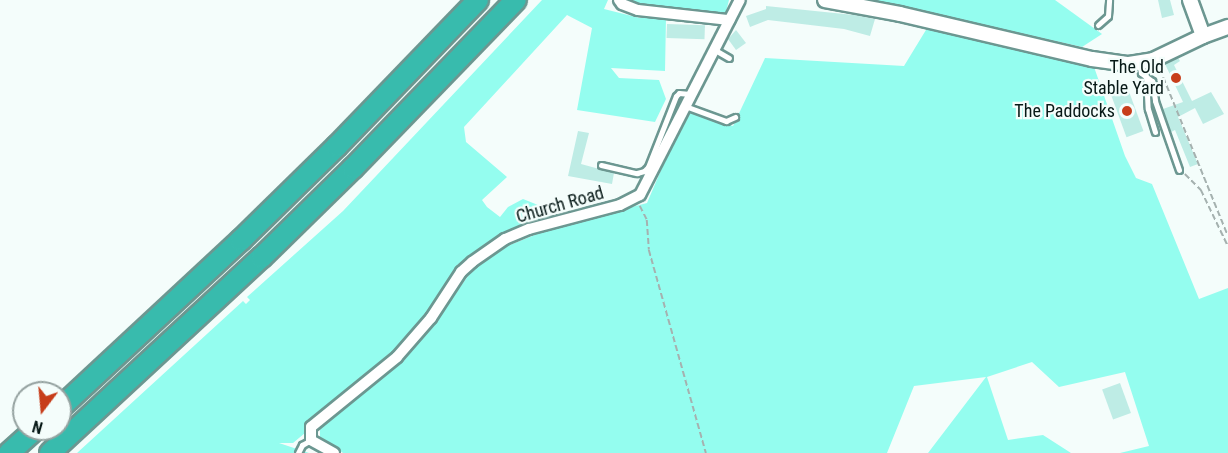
<!DOCTYPE html>
<html>
<head>
<meta charset="utf-8">
<style>
  body { margin:0 }
  #map { position:relative; width:1228px; height:453px; overflow:hidden; background:#f4fdfb; font-family:"Roboto Condensed",sans-serif }
  div>[style] { position:absolute }
  .green>* { inset:0; background:#94fdef }
  .building>* { inset:0; background:#beece5; transform-origin:0 0 }
  .path>* { height:1.5px; margin-top:-0.75px; transform-origin:0; background:repeating-linear-gradient(90deg,#a5b1af 0 6px,transparent 0 9px) }
  .roads { filter:drop-shadow(2px 0 #6c9791) drop-shadow(-2px 0 #6c9791) drop-shadow(0 2px #6c9791) drop-shadow(0 -2px #6c9791) }
  .service>* { height:5px; margin:-2.5px; padding:0 2.5px; transform-origin:2.5px; border-radius:2.5px; background:#fff }
  .minor>* { height:10px; margin:-5px; padding:0 5px; transform-origin:5px; border-radius:5px; background:#fff }
  .tertiary>* { height:14px; margin:-7px; padding:0 7px; transform-origin:7px; border-radius:7px; background:#fff }
  .motorway>* { height:20px; margin:-10px; padding:0 10px; transform-origin:10px; border-radius:10px; background:#38bbad }
  .dots>* { width:16px; height:16px; translate:-50% -50%; box-sizing:border-box; border:3px solid #f4fdfb; border-radius:50% }
  span { translate:-50% -50%; white-space:nowrap; text-align:center; line-height:1.15; -webkit-text-stroke:4.5px #f4fdfb; paint-order:stroke }
  .poi-label { font-size:18px; color:#071917 }
  .right { translate:-100% -50%; text-align:right }
  .street-label { font-size:18px; color:#071917 }
  .north { position:absolute; left:12px; top:381px; width:60px; height:60px; box-sizing:border-box; background:#f4fdfb; border:2px solid #95a2a0; border-radius:50%; rotate:196deg; font-size:16px; font-weight:700; line-height:24px; text-align:center; color:#071917 }
  .north::after { content:''; display:block; margin:auto; width:21px; height:27px; background:#c73d1a; clip-path:polygon(50% 0,100% 100%,50% 72%,0 100%) }
</style>
</head>
<body>
<div id="map">
  <div class="green">
    <i style="clip-path:polygon(542px 0,608px 0,604px 9px,640px 18px,666px 18px,665px 71px,611px 68px,619px 78px,659px 80px,666px 99px,655px 122px,577px 110px,592px 28px,567px 15px,464px 127px,466px 142px,507px 177px,482px 200px,487px 207px,449px 251px,487px 207px,500px 217px,508px 207px,523px 199px,538px 205px,555px 221px,528px 228px,471px 262px,396px 357px,293px 443px,279px 443px,309px 453px,77px 453px,243px 301px,246px 304px,250px 300px,247px 297px,343px 211px)"></i>
    <i style="clip-path:polygon(630px 0,729px 0,725px 16px,632px 4px)"></i>
    <i style="clip-path:polygon(872px 0,1055px 0,1102px 34px,1082px 47px)"></i>
    <i style="clip-path:polygon(929px 25px,1093px 64px,1125px 156px,1136px 178px,1152px 184px,1199px 299px,1228px 288px,1228px 453px,1120px 453px,1149px 446px,1125px 372px,1059px 387px,1032px 362px,987px 377px,1008px 440px,1043px 435px,1071px 453px,928px 453px,986px 377px,914px 386px,887px 453px,343px 453px,320px 437px,320px 425px,386px 373px,433px 325px,473px 269px,505px 247px,552px 228px,647px 203px,687px 109px,733px 126px,765px 58px,904px 66px)"></i>
  </div>
  <div class="building">
    <i style="clip-path:polygon(1158px 0,1170px 0,1174px 15px,1162px 18px)"></i>
    <i style="clip-path:polygon(766px 6px,854px 15px,875px 19px,870px 36px,844px 29px,768px 20px,750px 27px,746px 16px,766px 9px)"></i>
    <i style="left:667px;top:24px;width:38px;height:14px;rotate:2deg"></i>
    <i style="clip-path:polygon(736px 30px,746px 43px,736px 50px,728px 39px)"></i>
    <i style="clip-path:polygon(1178px 58px,1180px 61px,1174px 65px,1192px 101px,1211px 92px,1224px 114px,1203px 124px,1195px 108px,1178px 117px,1198px 164px,1190px 167px,1175px 130px,1171px 132px,1163px 109px,1183px 102px,1165px 64px)"></i>
    <i style="left:1127px;top:86px;width:48px;height:18px;rotate:70deg"></i>
    <i style="clip-path:polygon(578px 131px,589px 133px,581px 164px,614px 173px,612px 184px,568px 176px)"></i>
    <i style="left:1120px;top:383px;width:32px;height:19px;rotate:70deg"></i>
  </div>
  <div class="path">
    <i style="left:1160px;top:69px;width:180px;rotate:67.8deg"></i>
    <i style="left:1185px;top:174px;width:23px;rotate:45deg"></i>
    <i style="left:1201px;top:190px;width:62px;rotate:64.3deg"></i>
    <i style="left:640px;top:206px;width:16px;rotate:63deg"></i>
    <i style="left:647px;top:220px;width:30px;rotate:86deg"></i>
    <i style="left:649px;top:250px;width:211px;rotate:74.3deg"></i>
  </div>
  <div class="roads">
    <div class="service">
      <i style="left:1098px;top:25px;width:13px;rotate:-42deg"></i>
      <i style="left:1108px;top:16px;width:16px;rotate:-86deg"></i>
      <i style="left:715px;top:50px;width:16px;rotate:30deg"></i>
      <i style="left:1139px;top:64px;width:9px;rotate:77deg"></i>
      <i style="left:1141px;top:73px;width:14px;rotate:36deg"></i>
      <i style="left:1152px;top:81px;width:20px;rotate:81deg"></i>
      <i style="left:1155px;top:101px;width:73px;rotate:70.8deg"></i>
      <i style="left:1146px;top:76px;width:33px;rotate:87deg"></i>
      <i style="left:1148px;top:109px;width:24px;rotate:73deg"></i>
      <i style="left:685px;top:106px;width:44px;rotate:20.1deg"></i>
      <i style="left:726px;top:121px;width:10px;rotate:-24deg"></i>
      <i style="left:601px;top:165px;width:37px;rotate:13deg"></i>
      <i style="left:637px;top:173px;width:7px;rotate:-16deg"></i>
      <i style="left:644px;top:171px;width:6px;rotate:-45deg"></i>
      <i style="left:648px;top:167px;width:76px;rotate:-68.5deg"></i>
      <i style="left:676px;top:96px;width:4px;rotate:-45deg"></i>
      <i style="left:679px;top:93px;width:11px;rotate:5deg"></i>
      <i style="left:298px;top:453px;width:9px;rotate:-63deg"></i>
      <i style="left:302px;top:445px;width:10px;rotate:-29deg"></i>
    </div>
    <div class="minor">
      <i style="left:619px;top:0;width:5px;rotate:53deg"></i>
      <i style="left:622px;top:4px;width:17px;rotate:21deg"></i>
      <i style="left:638px;top:10px;width:92px;rotate:6.3deg"></i>
      <i style="left:334px;top:453px;width:26px;rotate:-151deg"></i>
      <i style="left:311px;top:440px;width:13px;rotate:-90deg"></i>
      <i style="left:311px;top:427px;width:111px;rotate:-39.1deg"></i>
      <i style="left:397px;top:357px;width:52px;rotate:-48.9deg"></i>
      <i style="left:431px;top:318px;width:55px;rotate:-56.9deg"></i>
      <i style="left:461px;top:272px;width:15px;rotate:-42deg"></i>
      <i style="left:472px;top:262px;width:40px;rotate:-34.9deg"></i>
      <i style="left:505px;top:239px;width:26px;rotate:-23deg"></i>
      <i style="left:529px;top:229px;width:94px;rotate:-14.8deg"></i>
      <i style="left:620px;top:205px;width:22px;rotate:-27deg"></i>
      <i style="left:640px;top:195px;width:219px;rotate:-62.9deg"></i>
    </div>
    <div class="tertiary">
      <i style="left:825px;top:0;width:76px;rotate:10.6deg"></i>
      <i style="left:900px;top:14px;width:197px;rotate:13.2deg"></i>
      <i style="left:1092px;top:59px;width:37px;rotate:8deg"></i>
      <i style="left:1129px;top:64px;width:24px;rotate:-9deg"></i>
      <i style="left:1153px;top:60px;width:55px;rotate:-25.6deg"></i>
      <i style="left:1203px;top:36px;width:27px;rotate:-20deg"></i>
      <i style="left:1190px;top:0;width:38px;rotate:70deg"></i>
    </div>
    <div class="motorway">
      <i style="left:60px;top:408px;width:247px;rotate:-42.9deg"></i>
      <i style="left:241px;top:240px;width:134px;rotate:-44.4deg"></i>
      <i style="left:337px;top:146px;width:203px;rotate:-46deg"></i>
      <i style="left:9px;top:453px;width:36px;rotate:-42deg"></i>
      <i style="left:50px;top:453px;width:289px;rotate:-42.8deg"></i>
      <i style="left:262px;top:257px;width:127px;rotate:-44.4deg"></i>
      <i style="left:353px;top:168px;width:234px;rotate:-45.9deg"></i>
    </div>
  </div>
  <div class="dots">
    <i style="left:1176px;top:78px;background:#c73d1a"></i>
    <i style="left:1127px;top:111px;background:#c73d1a"></i>
  </div>
  <div class="poi-label">
    <span class="right" style="left:1164px;top:78px">The Old<br>Stable Yard</span>
    <span class="right" style="left:1115px;top:111px">The Paddocks</span>
  </div>
  <div class="street-label">
    <span style="left:560px;top:205px;rotate:-16deg">Church Road</span>
  </div>
  <div class="north">N</div>
</div>
</body>
</html>
